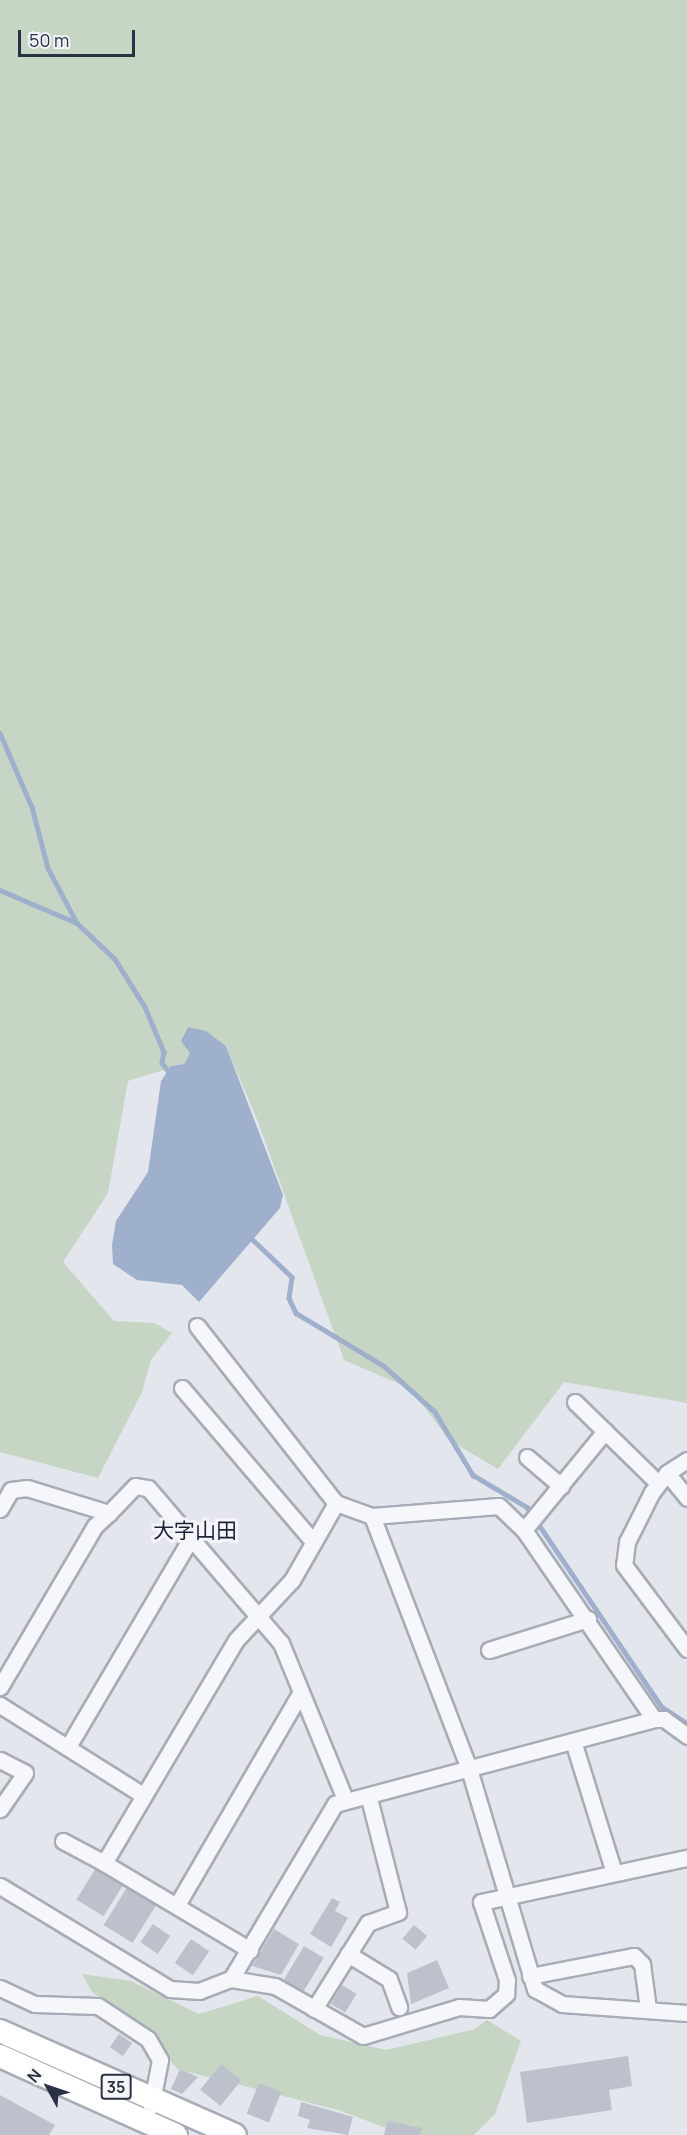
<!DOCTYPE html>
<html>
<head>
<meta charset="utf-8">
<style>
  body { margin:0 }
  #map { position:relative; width:687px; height:2135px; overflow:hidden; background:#e3e6ec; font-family:Manrope,"Noto Sans JP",sans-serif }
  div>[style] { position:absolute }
  .green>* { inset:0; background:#c7d6c4 }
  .water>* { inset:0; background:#9eb0cc }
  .stream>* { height:4.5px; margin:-2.25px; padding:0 2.25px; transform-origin:2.25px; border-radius:2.25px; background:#9eb0cc }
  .building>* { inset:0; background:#bdc1cc; transform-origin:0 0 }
  .roads { filter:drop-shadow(2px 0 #a8acb7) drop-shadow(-2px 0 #a8acb7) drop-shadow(0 2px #a8acb7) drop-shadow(0 -2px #a8acb7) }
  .street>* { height:15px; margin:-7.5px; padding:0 7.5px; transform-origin:7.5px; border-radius:7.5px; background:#f6f7fa }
  .primary>* { height:22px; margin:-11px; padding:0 11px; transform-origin:11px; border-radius:11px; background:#fff }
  span { translate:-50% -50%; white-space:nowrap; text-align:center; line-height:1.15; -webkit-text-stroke:6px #f3f5f9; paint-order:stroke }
  .shield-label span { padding:2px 4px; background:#f3f5f9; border:2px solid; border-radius:4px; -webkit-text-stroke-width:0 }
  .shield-label { font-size:16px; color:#2a3145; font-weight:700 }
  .quarter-label { font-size:21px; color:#1c2336 }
  .north { position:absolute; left:18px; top:2057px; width:60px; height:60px; -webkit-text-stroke:4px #f3f5f9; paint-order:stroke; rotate:310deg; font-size:16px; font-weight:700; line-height:24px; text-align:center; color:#2a3145 }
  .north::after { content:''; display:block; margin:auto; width:21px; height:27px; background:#2a3145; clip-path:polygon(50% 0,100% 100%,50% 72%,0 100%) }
  .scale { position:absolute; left:18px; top:30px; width:117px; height:27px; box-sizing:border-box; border:3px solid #2a3145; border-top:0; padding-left:8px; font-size:18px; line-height:21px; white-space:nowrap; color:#2a3145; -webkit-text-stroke:4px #f3f5f9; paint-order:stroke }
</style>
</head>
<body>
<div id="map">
  <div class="green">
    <i style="clip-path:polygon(0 0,687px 0,687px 1403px,564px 1382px,498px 1469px,449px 1440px,411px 1389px,344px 1360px,258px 1122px,226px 1046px,206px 1031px,184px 1064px,128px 1081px,108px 1193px,63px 1262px,114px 1321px,154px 1323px,172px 1333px,151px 1360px,142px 1392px,98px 1478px,0 1452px)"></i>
    <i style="clip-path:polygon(82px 1974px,131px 1981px,199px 2014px,258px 1996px,320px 2035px,386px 2050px,475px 2029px,487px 2020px,521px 2041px,495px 2114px,474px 2135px,405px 2135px,338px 2110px,177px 2069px,152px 2037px,92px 1992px)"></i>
  </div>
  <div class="water">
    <i style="clip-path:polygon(188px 1027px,206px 1031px,226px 1046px,283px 1195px,280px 1208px,199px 1302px,182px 1285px,137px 1280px,113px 1264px,112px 1245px,116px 1221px,148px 1172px,161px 1081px,171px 1066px,184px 1064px,190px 1053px,181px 1041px)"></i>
  </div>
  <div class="stream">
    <i style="left:0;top:733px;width:81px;rotate:66.6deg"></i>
    <i style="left:32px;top:807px;width:63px;rotate:75.3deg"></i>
    <i style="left:48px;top:868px;width:62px;rotate:62.2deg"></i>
    <i style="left:0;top:890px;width:84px;rotate:23.2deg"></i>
    <i style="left:77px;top:923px;width:52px;rotate:43.5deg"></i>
    <i style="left:115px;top:959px;width:57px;rotate:58deg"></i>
    <i style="left:145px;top:1007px;width:49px;rotate:67.1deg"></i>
    <i style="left:164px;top:1052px;width:11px;rotate:100deg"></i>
    <i style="left:162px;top:1063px;width:16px;rotate:52deg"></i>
    <i style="left:250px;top:1237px;width:58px;rotate:43.6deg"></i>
    <i style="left:292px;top:1277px;width:21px;rotate:98deg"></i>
    <i style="left:289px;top:1298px;width:17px;rotate:65deg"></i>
    <i style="left:296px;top:1313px;width:103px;rotate:31.1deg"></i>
    <i style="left:384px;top:1366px;width:69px;rotate:42deg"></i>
    <i style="left:435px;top:1412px;width:74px;rotate:58.9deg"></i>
    <i style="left:473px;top:1475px;width:63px;rotate:30.7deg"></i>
    <i style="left:527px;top:1507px;width:241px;rotate:56deg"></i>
    <i style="left:662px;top:1707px;width:30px;rotate:33deg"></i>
  </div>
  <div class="building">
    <i style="left:96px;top:1868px;width:32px;height:37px;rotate:32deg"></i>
    <i style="left:128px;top:1886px;width:34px;height:46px;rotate:32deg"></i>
    <i style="clip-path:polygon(332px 1898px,340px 1902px,335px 1911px,348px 1918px,331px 1947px,310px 1934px)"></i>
    <i style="left:153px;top:1924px;width:21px;height:22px;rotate:35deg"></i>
    <i style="left:414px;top:1925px;width:17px;height:18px;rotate:40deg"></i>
    <i style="clip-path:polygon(274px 1929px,299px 1944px,281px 1975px,252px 1966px)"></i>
    <i style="left:191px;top:1939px;width:22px;height:29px;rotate:34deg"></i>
    <i style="left:304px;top:1946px;width:23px;height:39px;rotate:31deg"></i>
    <i style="clip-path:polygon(437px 1960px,449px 1988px,411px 2004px,407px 1973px)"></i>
    <i style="left:342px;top:1985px;width:17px;height:22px;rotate:31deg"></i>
    <i style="left:119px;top:2034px;width:16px;height:16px;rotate:35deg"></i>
    <i style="clip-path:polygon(628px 2056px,632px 2086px,609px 2090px,612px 2110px,527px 2123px,520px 2072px)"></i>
    <i style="left:221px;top:2064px;width:26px;height:33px;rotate:39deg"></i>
    <i style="clip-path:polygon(180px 2069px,198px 2077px,182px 2094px,171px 2089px)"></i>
    <i style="left:259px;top:2083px;width:24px;height:33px;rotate:22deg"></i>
    <i style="clip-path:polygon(0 2095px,55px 2125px,49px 2135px,0 2135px)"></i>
    <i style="clip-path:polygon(301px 2102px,353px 2117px,348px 2135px,307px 2128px,310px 2120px,298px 2116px)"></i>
    <i style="clip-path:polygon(387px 2121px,422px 2128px,420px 2135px,384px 2135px)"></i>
  </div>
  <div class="roads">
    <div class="street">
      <i style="left:197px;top:1326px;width:225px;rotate:51.9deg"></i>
      <i style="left:336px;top:1503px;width:89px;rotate:119.7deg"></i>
      <i style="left:292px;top:1580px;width:82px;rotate:133deg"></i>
      <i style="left:236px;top:1640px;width:259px;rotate:120.6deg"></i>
      <i style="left:104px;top:1863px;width:170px;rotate:30.8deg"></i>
      <i style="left:182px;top:1388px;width:200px;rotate:49.5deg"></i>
      <i style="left:575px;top:1402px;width:116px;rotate:44.3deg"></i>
      <i style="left:527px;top:1457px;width:45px;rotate:40.5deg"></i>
      <i style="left:687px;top:1460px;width:24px;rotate:147deg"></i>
      <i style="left:667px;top:1473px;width:24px;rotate:128deg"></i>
      <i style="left:652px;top:1492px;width:56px;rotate:116.6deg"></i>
      <i style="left:627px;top:1542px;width:23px;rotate:97deg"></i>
      <i style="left:624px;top:1565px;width:105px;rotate:53.1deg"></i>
      <i style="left:667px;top:1473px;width:32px;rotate:51deg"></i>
      <i style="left:336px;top:1503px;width:38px;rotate:20deg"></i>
      <i style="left:372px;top:1516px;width:127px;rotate:-4.5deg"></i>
      <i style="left:499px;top:1506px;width:35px;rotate:44deg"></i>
      <i style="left:524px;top:1530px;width:229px;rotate:55.5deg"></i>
      <i style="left:0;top:1509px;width:22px;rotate:-60deg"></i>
      <i style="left:11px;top:1490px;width:16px;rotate:-7deg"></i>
      <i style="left:27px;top:1488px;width:86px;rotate:17deg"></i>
      <i style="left:109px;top:1513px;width:37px;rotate:-46deg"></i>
      <i style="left:135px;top:1486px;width:13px;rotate:9deg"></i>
      <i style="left:148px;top:1488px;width:204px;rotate:49.4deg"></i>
      <i style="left:281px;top:1643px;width:169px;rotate:67.7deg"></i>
      <i style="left:372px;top:1516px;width:271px;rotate:69deg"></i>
      <i style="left:469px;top:1769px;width:230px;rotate:73.3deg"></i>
      <i style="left:535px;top:1989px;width:31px;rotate:29deg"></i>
      <i style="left:562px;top:2004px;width:125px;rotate:4.1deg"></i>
      <i style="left:524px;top:1530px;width:128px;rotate:-50.7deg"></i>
      <i style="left:489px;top:1650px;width:104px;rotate:-17.4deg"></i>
      <i style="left:0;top:1687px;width:187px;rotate:-59.5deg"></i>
      <i style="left:95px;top:1526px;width:19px;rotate:-43deg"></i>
      <i style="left:0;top:1705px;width:169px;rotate:32.2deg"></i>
      <i style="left:573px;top:1741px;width:138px;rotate:72.7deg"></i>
      <i style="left:69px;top:1745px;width:240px;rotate:-59.5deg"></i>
      <i style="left:0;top:1760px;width:28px;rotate:27deg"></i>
      <i style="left:25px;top:1773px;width:44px;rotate:124.8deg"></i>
      <i style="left:63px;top:1841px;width:47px;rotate:28.2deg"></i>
      <i style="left:0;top:1886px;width:199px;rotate:31.2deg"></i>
      <i style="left:170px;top:1989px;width:29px;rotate:4deg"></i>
      <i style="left:199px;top:1991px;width:34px;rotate:-21deg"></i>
      <i style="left:231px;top:1979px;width:204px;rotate:-59.3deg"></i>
      <i style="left:335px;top:1804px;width:330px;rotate:-14.9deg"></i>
      <i style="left:654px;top:1719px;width:10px"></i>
      <i style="left:664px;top:1719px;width:29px;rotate:36deg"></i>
      <i style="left:177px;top:1905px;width:246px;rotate:-59.8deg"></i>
      <i style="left:348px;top:1954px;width:48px;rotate:31.4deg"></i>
      <i style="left:389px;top:1979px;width:30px;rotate:70deg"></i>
      <i style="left:530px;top:1976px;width:106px;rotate:-10.9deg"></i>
      <i style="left:634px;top:1956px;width:11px;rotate:45deg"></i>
      <i style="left:642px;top:1964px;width:45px;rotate:82.4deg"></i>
      <i style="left:231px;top:1979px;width:45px;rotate:9deg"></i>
      <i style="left:275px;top:1986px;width:101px;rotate:29.6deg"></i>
      <i style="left:363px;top:2036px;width:100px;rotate:-16.8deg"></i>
      <i style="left:459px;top:2007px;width:30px;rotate:4deg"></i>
      <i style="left:489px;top:2009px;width:23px;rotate:-41deg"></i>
      <i style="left:506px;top:1994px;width:14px;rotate:-86deg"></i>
      <i style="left:507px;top:1980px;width:82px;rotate:-108.4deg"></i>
      <i style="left:481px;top:1902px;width:211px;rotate:-12.1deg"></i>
      <i style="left:0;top:1988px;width:38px;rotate:25deg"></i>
      <i style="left:35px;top:2004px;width:63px;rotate:1.8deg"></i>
      <i style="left:98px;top:2006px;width:60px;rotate:33.4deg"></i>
      <i style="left:148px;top:2039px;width:24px;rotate:60deg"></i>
      <i style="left:160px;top:2060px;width:47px;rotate:101.1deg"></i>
      <i style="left:314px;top:2009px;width:102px;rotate:-57.9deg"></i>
      <i style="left:368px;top:1923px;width:32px;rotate:-20deg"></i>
      <i style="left:398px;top:1912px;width:118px;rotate:-104.3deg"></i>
    </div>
    <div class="primary">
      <i style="left:0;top:2031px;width:257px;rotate:23.9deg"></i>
      <i style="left:0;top:2056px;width:193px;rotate:24.2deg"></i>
    </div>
  </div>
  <div class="shield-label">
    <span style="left:116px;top:2087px">35</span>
  </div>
  <div class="quarter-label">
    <span style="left:195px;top:1530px">大字山田</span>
  </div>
  <div class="north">N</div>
  <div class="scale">50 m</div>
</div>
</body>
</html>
